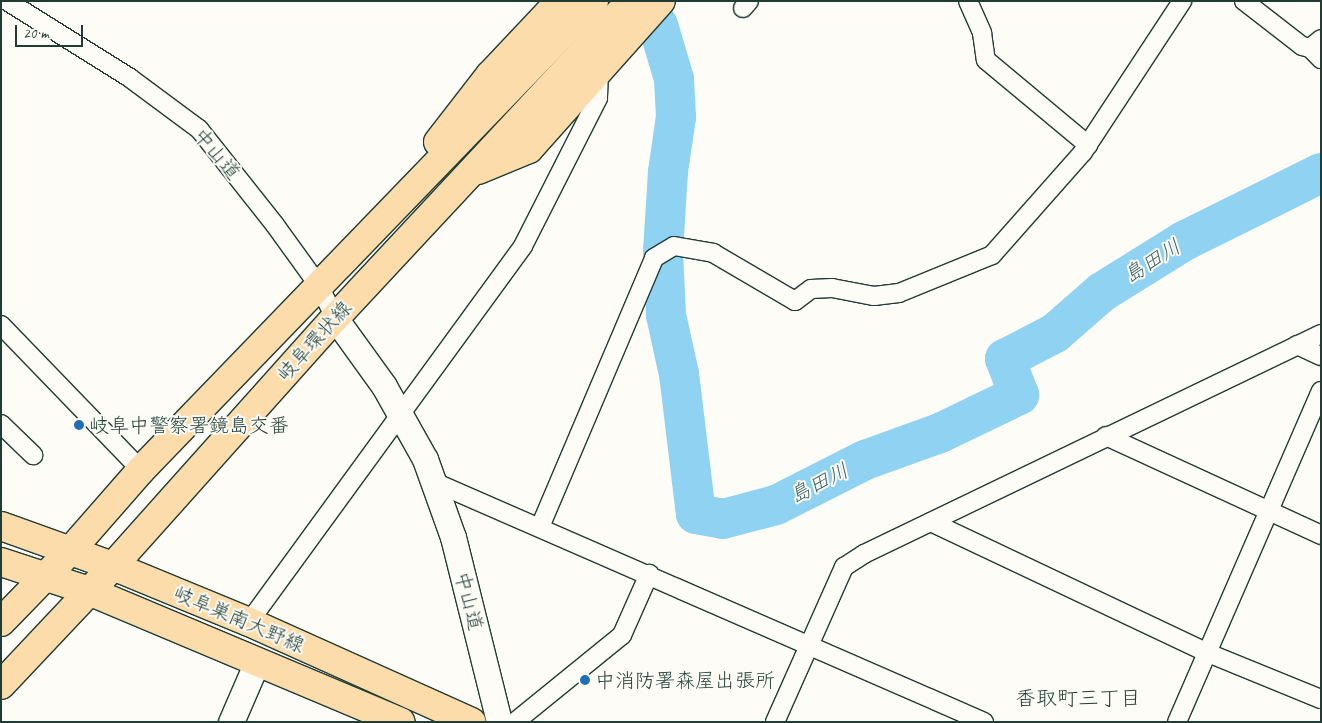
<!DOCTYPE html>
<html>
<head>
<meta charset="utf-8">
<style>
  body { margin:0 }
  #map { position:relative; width:1322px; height:723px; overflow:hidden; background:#fdfcf7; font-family:Caveat,"Klee One",sans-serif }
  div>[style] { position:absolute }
  .river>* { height:40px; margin:-20px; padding:0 20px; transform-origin:20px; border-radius:20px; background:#8fd2f1 }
  .roads { filter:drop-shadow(1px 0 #1f3d34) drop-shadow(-1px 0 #1f3d34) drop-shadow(0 1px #1f3d34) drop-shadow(0 -1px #1f3d34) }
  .street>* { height:18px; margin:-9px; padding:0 9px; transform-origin:9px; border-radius:9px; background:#fdfcf7 }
  .secondary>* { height:25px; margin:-12.5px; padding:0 12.5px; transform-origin:12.5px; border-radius:12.5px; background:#fdfcf7 }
  .primary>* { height:28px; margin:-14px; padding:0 14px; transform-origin:14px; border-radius:14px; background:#fddcac }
  .dots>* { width:14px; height:14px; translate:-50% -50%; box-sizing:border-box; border:2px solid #fdfcf7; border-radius:50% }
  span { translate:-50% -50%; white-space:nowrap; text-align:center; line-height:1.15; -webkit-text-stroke:4px #fdfcf7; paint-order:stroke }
  .street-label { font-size:20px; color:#1f3d34 }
  .poi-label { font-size:20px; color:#1f3d34 }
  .left { translate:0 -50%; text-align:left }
  .water-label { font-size:21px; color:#3b6263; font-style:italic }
  .neighbourhood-label { font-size:21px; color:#1f3d34 }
  .frame { position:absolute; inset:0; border:2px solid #1f3d34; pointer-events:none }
  .scale { position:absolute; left:15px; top:25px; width:68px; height:22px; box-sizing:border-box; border:2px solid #1f3d34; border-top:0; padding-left:6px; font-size:15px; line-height:18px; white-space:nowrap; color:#1f3d34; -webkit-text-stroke:4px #fdfcf7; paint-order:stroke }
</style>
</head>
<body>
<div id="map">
  <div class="river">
    <i style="left:658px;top:25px;width:56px;rotate:73.5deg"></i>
    <i style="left:674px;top:79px;width:38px;rotate:87deg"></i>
    <i style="left:676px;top:117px;width:56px;rotate:98.3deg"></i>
    <i style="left:668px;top:172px;width:79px;rotate:93.6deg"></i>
    <i style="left:663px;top:251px;width:64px;rotate:87.3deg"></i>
    <i style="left:666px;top:315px;width:60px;rotate:77.6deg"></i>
    <i style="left:679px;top:374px;width:141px;rotate:83.1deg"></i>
    <i style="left:696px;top:514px;width:27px;rotate:10deg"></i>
    <i style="left:723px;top:519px;width:55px;rotate:-14.8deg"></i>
    <i style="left:776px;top:505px;width:100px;rotate:-26.8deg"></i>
    <i style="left:865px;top:460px;width:80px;rotate:-19.8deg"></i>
    <i style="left:940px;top:433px;width:88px;rotate:-25.7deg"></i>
    <i style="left:1019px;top:395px;width:39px;rotate:-111deg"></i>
    <i style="left:1005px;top:359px;width:56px;rotate:-27.5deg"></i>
    <i style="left:1055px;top:333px;width:62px;rotate:-41.1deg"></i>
    <i style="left:1102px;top:292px;width:97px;rotate:-31.9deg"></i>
    <i style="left:1184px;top:241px;width:153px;rotate:-26.4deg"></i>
  </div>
  <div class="roads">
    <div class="street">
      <i style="left:7px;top:1px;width:145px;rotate:32deg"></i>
      <i style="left:130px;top:78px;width:86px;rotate:36.5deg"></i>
      <i style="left:199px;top:129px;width:122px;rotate:51.6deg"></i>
      <i style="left:275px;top:225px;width:75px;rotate:54.2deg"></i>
      <i style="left:319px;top:286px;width:36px;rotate:63deg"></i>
      <i style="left:968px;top:1px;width:35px;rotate:66deg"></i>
      <i style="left:982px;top:33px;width:27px;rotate:82deg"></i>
      <i style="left:986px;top:60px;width:133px;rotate:39.8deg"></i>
      <i style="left:1244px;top:1px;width:73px;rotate:37.8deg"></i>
      <i style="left:1302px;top:46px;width:8px;rotate:14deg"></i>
      <i style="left:1310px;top:48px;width:14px;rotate:-39deg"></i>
      <i style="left:743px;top:8px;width:9px;rotate:-49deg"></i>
      <i style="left:1310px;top:48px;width:16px;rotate:45deg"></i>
      <i style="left:1px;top:325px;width:202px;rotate:46deg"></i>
      <i style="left:1297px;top:345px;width:26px;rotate:25deg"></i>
      <i style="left:1px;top:424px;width:45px;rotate:44.1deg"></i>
      <i style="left:1106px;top:436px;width:237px;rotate:24.7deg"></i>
      <i style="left:434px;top:482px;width:600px;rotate:23.57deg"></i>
      <i style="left:931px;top:522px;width:306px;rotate:25.3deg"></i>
      <i style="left:1208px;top:653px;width:122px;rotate:22.2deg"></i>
      <i style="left:540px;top:527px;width:292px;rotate:-67deg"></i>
      <i style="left:654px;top:258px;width:23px;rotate:-31deg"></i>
      <i style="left:674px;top:246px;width:40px;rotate:10deg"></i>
      <i style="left:713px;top:253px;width:95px;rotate:30.3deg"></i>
      <i style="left:795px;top:301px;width:20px;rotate:-37deg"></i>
      <i style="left:811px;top:289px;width:21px;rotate:-3deg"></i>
      <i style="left:832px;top:288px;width:43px;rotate:10.8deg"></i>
      <i style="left:874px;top:296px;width:25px;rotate:-7deg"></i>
      <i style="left:899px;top:293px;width:100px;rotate:-22.2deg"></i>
      <i style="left:992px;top:255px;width:137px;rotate:-48.5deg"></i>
      <i style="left:1083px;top:152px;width:181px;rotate:-56.7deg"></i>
      <i style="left:249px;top:622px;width:465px;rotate:-53.9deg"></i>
      <i style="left:523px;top:246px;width:166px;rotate:-63.1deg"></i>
      <i style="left:598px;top:98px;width:27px;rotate:-88deg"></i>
      <i style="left:515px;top:722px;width:138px;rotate:-39.1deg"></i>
      <i style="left:622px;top:635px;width:67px;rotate:-66.1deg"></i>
      <i style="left:775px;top:722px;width:170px;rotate:-66deg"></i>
      <i style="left:844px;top:567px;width:24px;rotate:-33deg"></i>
      <i style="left:864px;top:554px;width:507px;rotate:-25.71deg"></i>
      <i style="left:1177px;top:722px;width:361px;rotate:-66.5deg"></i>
    </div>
    <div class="secondary">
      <i style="left:335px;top:318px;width:84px;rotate:54.2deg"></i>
      <i style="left:384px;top:386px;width:84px;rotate:60.7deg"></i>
      <i style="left:425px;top:459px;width:83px;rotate:70.3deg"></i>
      <i style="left:453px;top:537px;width:191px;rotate:76deg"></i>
      <i style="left:231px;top:722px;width:65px;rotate:-66.6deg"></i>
    </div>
    <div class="primary">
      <i style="left:438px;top:142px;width:85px;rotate:-52.2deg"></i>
      <i style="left:490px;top:75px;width:102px;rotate:-46.6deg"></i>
      <i style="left:478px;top:170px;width:55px;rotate:-22.4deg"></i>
      <i style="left:529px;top:149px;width:198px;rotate:-48.3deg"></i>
      <i style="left:1px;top:526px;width:119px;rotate:19.7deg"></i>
      <i style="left:113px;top:566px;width:147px;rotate:22.4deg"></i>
      <i style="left:249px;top:622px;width:244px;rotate:24.2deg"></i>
      <i style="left:1px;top:562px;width:93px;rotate:18.2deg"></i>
      <i style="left:89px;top:591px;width:338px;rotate:22.8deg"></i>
      <i style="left:1px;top:622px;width:100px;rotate:-45.8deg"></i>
      <i style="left:71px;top:550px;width:106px;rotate:-48.8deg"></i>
      <i style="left:141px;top:470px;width:652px;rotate:-45.99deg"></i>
      <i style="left:1px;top:685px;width:163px;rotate:-46.7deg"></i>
      <i style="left:113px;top:566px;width:333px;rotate:-48.2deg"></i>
      <i style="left:335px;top:318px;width:434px;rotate:-47deg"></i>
    </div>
  </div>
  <div class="dots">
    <i style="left:79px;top:425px;background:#1f6fb2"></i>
    <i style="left:585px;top:680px;background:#1f6fb2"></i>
  </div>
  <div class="street-label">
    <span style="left:217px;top:154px;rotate:50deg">中山道</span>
    <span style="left:314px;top:341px;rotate:-48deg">岐阜環状線</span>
    <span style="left:469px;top:601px;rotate:76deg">中山道</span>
    <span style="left:239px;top:619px;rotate:23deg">岐阜巣南大野線</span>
  </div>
  <div class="poi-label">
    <span class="left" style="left:89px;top:425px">岐阜中警察署鏡島交番</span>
    <span class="left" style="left:595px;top:680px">中消防署森屋出張所</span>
  </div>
  <div class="water-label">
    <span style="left:1152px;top:261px;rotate:-32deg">島田川</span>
    <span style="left:819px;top:483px;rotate:-27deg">島田川</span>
  </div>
  <div class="neighbourhood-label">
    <span style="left:1078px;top:698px">香取町三丁目</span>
  </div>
  <div class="frame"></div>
  <div class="scale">20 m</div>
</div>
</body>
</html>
